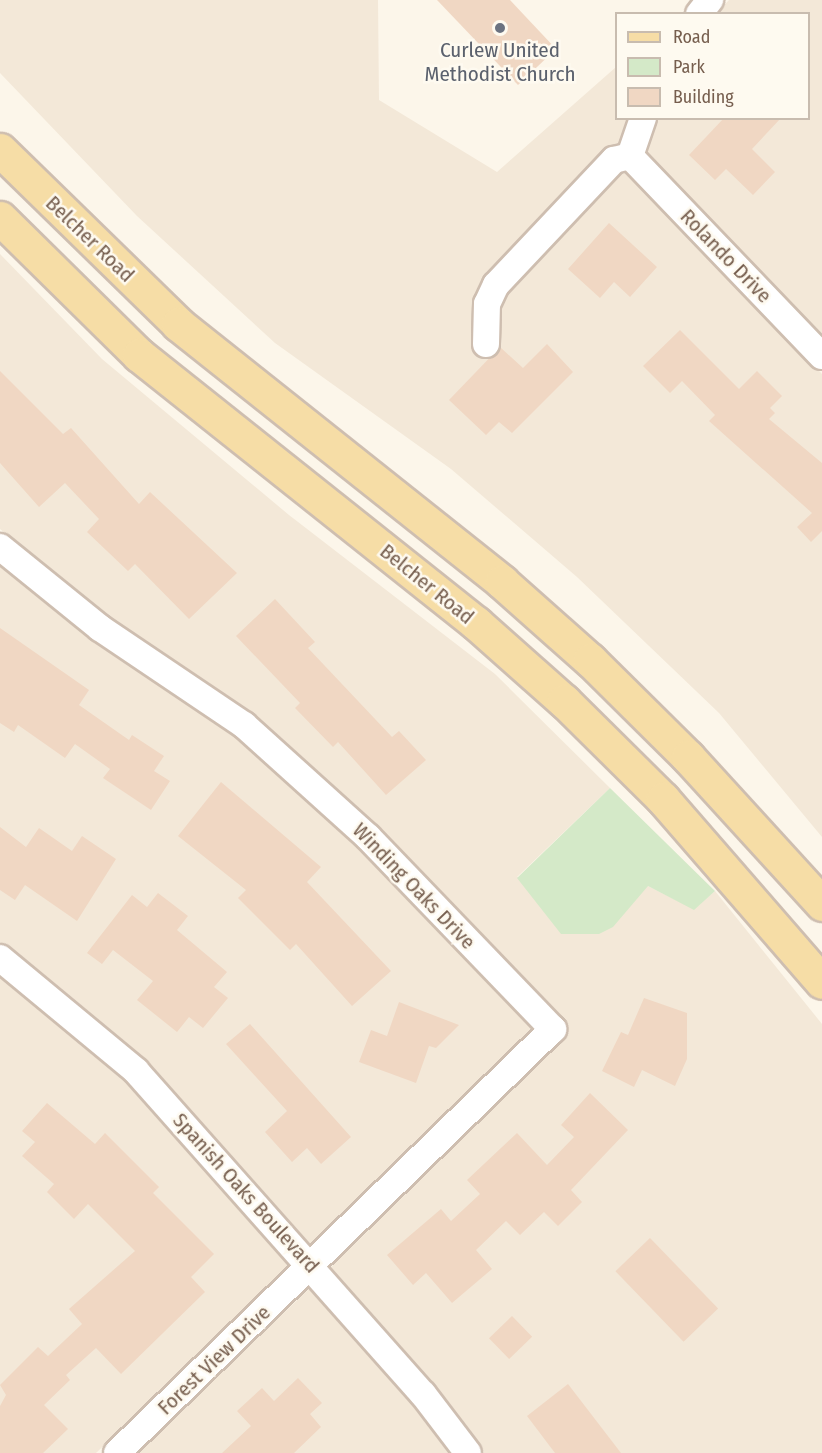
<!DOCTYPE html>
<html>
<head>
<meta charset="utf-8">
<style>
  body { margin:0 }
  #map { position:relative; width:822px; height:1453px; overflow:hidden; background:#fcf6ea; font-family:"Fira Sans Condensed",sans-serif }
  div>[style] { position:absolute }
  .residential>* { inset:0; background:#f3e8d8 }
  .green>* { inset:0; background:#d4e9c8 }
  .building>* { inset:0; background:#f0d7c3; transform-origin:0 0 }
  .roads { filter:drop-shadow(2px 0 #cebeb0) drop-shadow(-2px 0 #cebeb0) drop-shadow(0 2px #cebeb0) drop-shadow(0 -2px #cebeb0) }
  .minor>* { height:26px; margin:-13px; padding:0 13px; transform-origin:13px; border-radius:13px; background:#fff }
  .major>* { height:33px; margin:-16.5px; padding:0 16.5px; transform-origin:16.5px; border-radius:16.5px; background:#f6dda6 }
  .dots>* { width:16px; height:16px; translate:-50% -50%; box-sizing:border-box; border:3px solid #fefaf0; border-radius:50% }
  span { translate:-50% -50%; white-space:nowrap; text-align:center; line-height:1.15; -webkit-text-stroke:5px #fefaf0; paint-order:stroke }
  .worship-label { font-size:21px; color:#5b616d }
  .street-label { font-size:21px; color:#765e4e }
  .legend { position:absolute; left:615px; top:12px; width:195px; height:108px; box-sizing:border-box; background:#fefaf0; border:2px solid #c8bcaf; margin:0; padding:8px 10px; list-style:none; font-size:18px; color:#765e4e }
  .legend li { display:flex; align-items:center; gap:12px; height:30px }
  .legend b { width:30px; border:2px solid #c8bcaf }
</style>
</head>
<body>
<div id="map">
  <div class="residential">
    <i style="clip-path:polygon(0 0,378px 0,379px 100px,497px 172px,616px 67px,616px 118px,628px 119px,618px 147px,623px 167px,822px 374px,822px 837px,719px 713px,577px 577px,451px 469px,275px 343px,137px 216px,0 73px)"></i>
    <i style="clip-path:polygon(729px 0,822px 0,822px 337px,646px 154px,658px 119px,808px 118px,808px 14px,717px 13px)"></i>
    <i style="clip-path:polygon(0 254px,102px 359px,289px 515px,495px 674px,610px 788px,517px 877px,648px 886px,694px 909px,715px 891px,822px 1024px,822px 1453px,484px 1453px,434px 1387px,330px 1268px,563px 1040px,562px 1021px,377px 828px,252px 715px,107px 618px,0 529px)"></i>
    <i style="clip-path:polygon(0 564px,92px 639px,236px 735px,359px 846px,534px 1028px,311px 1246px,145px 1061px,0 942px)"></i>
    <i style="clip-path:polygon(0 974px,127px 1080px,293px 1264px,96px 1453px,0 1453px)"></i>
    <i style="clip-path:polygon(312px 1286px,452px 1453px,137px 1453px)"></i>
  </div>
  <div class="green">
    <i style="clip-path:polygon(610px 788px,715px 891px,694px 910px,648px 886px,613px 927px,599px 934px,561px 934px,517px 878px)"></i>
  </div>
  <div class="building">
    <i style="clip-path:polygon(437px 0,510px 0,556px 49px,518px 85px)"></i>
    <i style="clip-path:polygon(724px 118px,781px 118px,752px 149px,775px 172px,753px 195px,726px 169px,715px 180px,689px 155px)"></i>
    <i style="clip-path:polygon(609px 223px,657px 267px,630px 297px,614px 282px,600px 298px,568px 269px)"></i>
    <i style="clip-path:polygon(680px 330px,739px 389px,757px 371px,782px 396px,770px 408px,775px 413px,769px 419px,822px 463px,822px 531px,811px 542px,797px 527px,812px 513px,709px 421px,715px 415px,682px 381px,670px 393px,643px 366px)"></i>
    <i style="clip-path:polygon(547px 344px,573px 372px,512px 433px,499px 422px,486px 435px,449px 400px,500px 347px,523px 368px)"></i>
    <i style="clip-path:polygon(0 371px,63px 434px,71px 428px,139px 504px,150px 492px,237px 573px,189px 619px,135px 564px,128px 571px,87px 532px,99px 519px,65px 483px,39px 507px,0 463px)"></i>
    <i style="clip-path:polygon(275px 599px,315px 642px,308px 648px,392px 737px,399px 731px,426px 760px,386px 795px,338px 742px,333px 747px,295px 708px,300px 703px,236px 636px)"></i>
    <i style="clip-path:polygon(0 628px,89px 690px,79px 705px,129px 740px,132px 735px,164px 756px,154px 771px,170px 781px,151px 810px,103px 778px,110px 769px,75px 744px,65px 758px,18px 725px,14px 732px,0 723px)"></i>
    <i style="clip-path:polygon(221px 782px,321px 867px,307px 882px,391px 971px,352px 1006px,296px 944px,290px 950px,238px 898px,246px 890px,178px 836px)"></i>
    <i style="clip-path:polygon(0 827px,26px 847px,39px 828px,72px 851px,82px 836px,116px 859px,77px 921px,25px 885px,15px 900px,0 890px)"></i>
    <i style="clip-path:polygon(158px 893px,188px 916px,177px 930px,227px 972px,214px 987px,228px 998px,203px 1028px,189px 1017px,177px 1032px,137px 1000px,153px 981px,113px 950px,102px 964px,87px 953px,132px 895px,147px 907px)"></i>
    <i style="clip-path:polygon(644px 998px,687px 1013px,687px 1059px,675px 1086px,642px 1070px,634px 1087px,602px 1071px,621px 1032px,628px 1035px)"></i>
    <i style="clip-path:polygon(399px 1002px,459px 1025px,436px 1048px,429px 1046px,416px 1083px,359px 1062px,371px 1030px,387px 1036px)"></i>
    <i style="clip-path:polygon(250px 1024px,351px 1137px,321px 1164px,307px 1148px,292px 1162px,265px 1132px,287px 1111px,226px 1044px)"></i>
    <i style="clip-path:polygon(590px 1093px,628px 1130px,571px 1190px,582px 1202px,558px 1226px,544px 1212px,520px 1235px,506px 1221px,476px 1250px,492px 1269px,452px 1303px,426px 1273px,413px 1285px,387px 1255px,441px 1209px,451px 1221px,480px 1194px,467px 1180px,517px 1133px,547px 1165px,574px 1137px,561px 1125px)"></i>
    <i style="clip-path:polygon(47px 1103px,95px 1144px,105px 1133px,159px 1187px,153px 1193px,214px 1254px,191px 1277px,205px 1292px,121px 1374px,96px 1348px,66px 1375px,70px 1380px,44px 1405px,68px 1429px,43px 1453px,0 1453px,0 1406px,6px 1395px,0 1385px,38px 1347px,48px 1356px,82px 1324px,69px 1309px,135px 1251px,88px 1204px,74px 1219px,47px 1192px,54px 1184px,22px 1156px,35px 1142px,22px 1131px)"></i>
    <i style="left:650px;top:1238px;width:98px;height:48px;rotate:46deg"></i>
    <i style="left:512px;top:1316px;width:29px;height:32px;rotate:46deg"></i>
    <i style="clip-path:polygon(298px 1378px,322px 1403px,310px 1414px,321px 1427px,294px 1453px,222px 1453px,251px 1426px,237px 1411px,262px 1388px,274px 1401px)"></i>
    <i style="clip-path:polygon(568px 1384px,621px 1453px,555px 1453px,527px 1416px)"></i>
  </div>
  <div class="roads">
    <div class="minor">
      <i style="left:699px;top:14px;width:18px;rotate:-52deg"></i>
      <i style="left:630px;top:156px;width:277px;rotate:46.2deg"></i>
      <i style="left:630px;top:156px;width:40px;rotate:-71.1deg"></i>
      <i style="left:486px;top:344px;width:40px;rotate:-88.6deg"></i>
      <i style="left:487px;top:304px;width:21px;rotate:-65deg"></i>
      <i style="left:496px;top:285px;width:172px;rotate:-46.7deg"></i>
      <i style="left:614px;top:160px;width:16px;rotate:-14deg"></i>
      <i style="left:0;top:547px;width:129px;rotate:39deg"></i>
      <i style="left:100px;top:628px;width:174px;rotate:34deg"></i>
      <i style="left:244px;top:725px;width:167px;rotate:42.1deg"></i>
      <i style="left:368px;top:837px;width:267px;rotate:46.1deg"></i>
      <i style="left:553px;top:1029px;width:608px;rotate:135.8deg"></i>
      <i style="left:0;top:958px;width:177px;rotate:39.7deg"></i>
      <i style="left:136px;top:1071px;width:432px;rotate:48.4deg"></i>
      <i style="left:423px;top:1394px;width:74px;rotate:52.7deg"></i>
    </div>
    <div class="major">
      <i style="left:0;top:150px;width:249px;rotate:44.3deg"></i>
      <i style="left:178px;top:324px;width:414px;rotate:38.5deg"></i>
      <i style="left:502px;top:582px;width:118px;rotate:41.6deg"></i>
      <i style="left:590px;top:660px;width:138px;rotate:44.7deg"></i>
      <i style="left:688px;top:757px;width:199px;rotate:47.6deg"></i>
      <i style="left:0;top:218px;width:195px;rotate:44.6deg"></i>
      <i style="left:139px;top:355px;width:431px;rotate:38.5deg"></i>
      <i style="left:476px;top:623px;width:118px;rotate:41.6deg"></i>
      <i style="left:564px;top:701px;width:139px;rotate:44.7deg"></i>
      <i style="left:663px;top:799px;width:242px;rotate:49deg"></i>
    </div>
  </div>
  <div class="dots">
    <i style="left:500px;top:28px;background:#6b7280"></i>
  </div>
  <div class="worship-label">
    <span style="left:500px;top:62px">Curlew United<br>Methodist Church</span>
  </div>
  <div class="street-label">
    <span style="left:90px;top:239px;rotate:44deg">Belcher Road</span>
    <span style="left:726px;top:256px;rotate:46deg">Rolando Drive</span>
    <span style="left:427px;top:584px;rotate:39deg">Belcher Road</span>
    <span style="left:414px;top:886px;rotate:46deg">Winding Oaks Drive</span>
    <span style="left:246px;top:1193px;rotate:48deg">Spanish Oaks Boulevard</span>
    <span style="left:214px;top:1360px;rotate:-44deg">Forest View Drive</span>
  </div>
  <ul class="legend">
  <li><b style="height:8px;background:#f6dda6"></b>Road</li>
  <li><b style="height:16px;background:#d4e9c8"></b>Park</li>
  <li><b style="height:16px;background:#f0d7c3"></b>Building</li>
  </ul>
</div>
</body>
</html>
